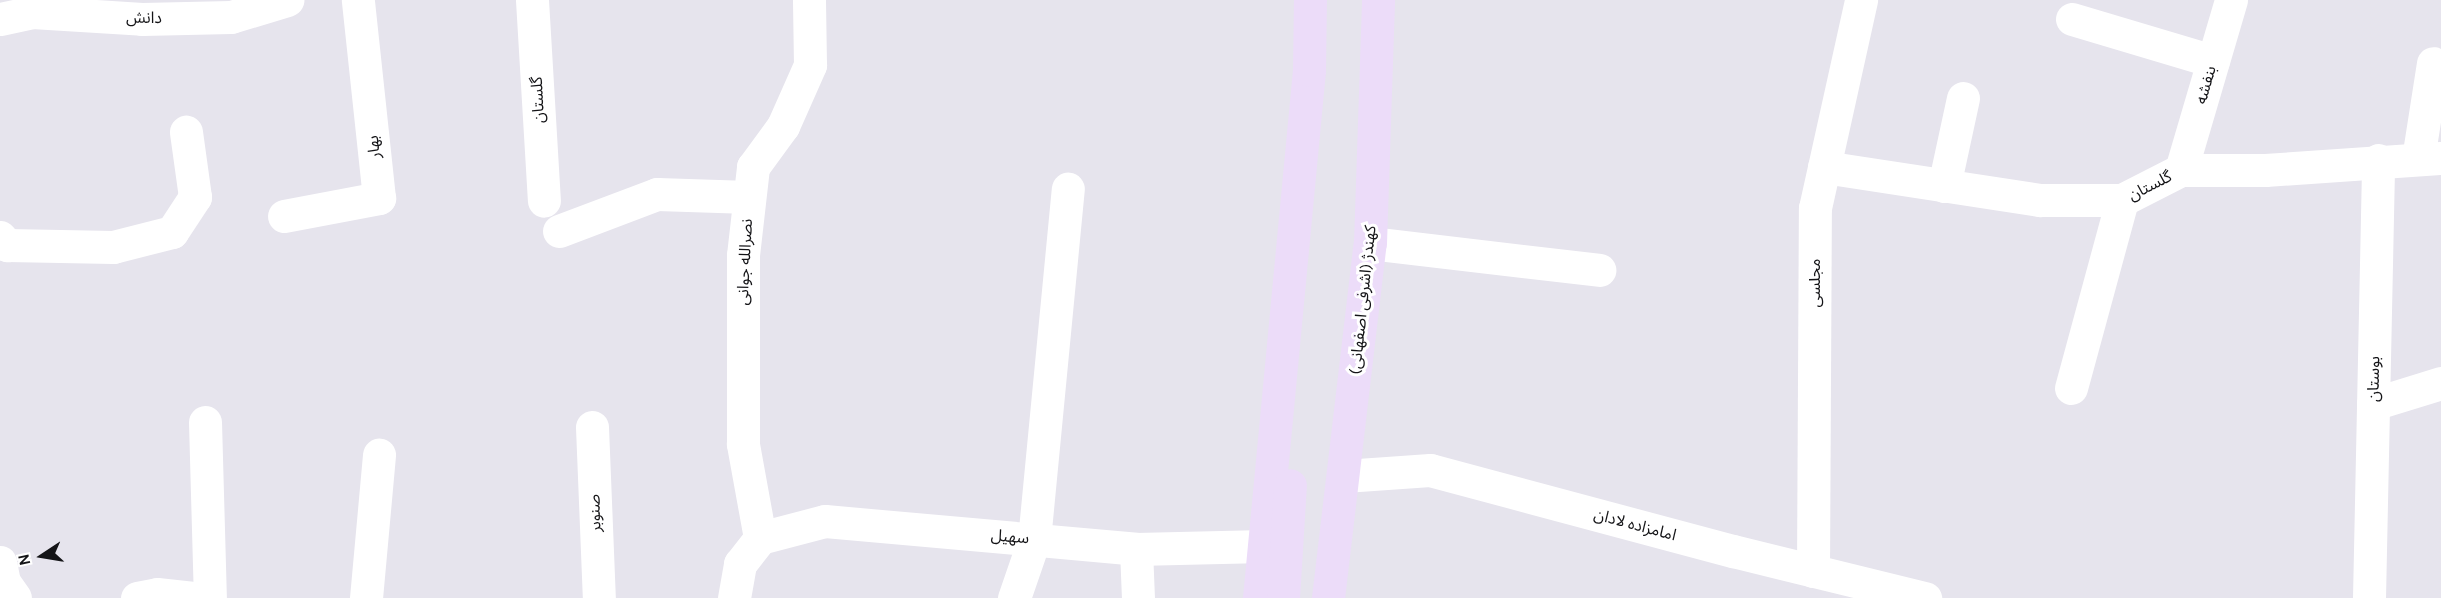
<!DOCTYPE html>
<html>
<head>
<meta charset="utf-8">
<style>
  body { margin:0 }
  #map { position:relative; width:2441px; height:598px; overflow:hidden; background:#e6e4ed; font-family:Karla,"Noto Sans Arabic",sans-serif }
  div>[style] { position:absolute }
  .minor>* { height:33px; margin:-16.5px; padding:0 16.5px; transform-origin:16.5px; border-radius:16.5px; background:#fff }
  .major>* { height:33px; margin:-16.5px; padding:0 16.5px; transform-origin:16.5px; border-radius:16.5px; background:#ecdcf9 }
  span { translate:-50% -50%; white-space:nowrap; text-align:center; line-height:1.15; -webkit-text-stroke:6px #fff; paint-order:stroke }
  .street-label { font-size:16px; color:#141417 }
  .north { position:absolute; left:12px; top:526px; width:60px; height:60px; -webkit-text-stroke:4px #fff; paint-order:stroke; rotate:258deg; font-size:16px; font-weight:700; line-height:24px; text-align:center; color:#141417 }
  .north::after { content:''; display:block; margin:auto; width:21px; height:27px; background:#141417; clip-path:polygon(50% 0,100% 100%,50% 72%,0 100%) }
</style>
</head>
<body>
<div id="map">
  <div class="minor">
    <i style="left:532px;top:0;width:201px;rotate:86.6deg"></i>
    <i style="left:0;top:19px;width:33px;rotate:-12deg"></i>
    <i style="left:32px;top:12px;width:110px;rotate:3.6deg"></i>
    <i style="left:142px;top:19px;width:89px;rotate:-1.3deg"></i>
    <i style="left:231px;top:17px;width:59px;rotate:-16.9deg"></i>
    <i style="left:2072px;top:19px;width:147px;rotate:16.6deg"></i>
    <i style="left:2418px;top:159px;width:97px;rotate:-81.1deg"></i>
    <i style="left:1824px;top:167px;width:219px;rotate:8.7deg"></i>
    <i style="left:2040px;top:200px;width:82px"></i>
    <i style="left:2122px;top:200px;width:66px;rotate:-27deg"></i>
    <i style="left:2181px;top:170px;width:84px"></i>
    <i style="left:2265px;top:170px;width:176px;rotate:-3.9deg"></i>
    <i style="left:2181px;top:170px;width:177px;rotate:-73.6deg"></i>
    <i style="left:1944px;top:186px;width:90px;rotate:-77.8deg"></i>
    <i style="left:284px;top:216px;width:97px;rotate:-10.7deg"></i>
    <i style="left:379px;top:198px;width:199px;rotate:-96.1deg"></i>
    <i style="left:559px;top:231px;width:105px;rotate:-20.7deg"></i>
    <i style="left:657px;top:194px;width:92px;rotate:1.9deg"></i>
    <i style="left:0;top:237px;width:11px;rotate:49deg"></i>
    <i style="left:7px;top:245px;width:106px;rotate:1.1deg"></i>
    <i style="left:113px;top:247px;width:61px;rotate:-14.3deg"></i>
    <i style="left:172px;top:232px;width:42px;rotate:-56.7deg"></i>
    <i style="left:195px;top:197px;width:66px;rotate:-97.9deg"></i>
    <i style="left:1370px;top:243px;width:231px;rotate:6.7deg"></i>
    <i style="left:2071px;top:388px;width:195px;rotate:-74.8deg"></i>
    <i style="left:2373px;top:404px;width:71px;rotate:-17.2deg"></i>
    <i style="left:205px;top:422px;width:176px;rotate:88.4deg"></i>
    <i style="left:592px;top:427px;width:171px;rotate:87.7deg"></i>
    <i style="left:1344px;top:476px;width:86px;rotate:-4deg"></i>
    <i style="left:1430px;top:470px;width:314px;rotate:15deg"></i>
    <i style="left:1733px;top:551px;width:198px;rotate:13.8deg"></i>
    <i style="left:760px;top:538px;width:96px;rotate:-100.3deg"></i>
    <i style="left:743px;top:444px;width:189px;rotate:-90deg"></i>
    <i style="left:743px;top:255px;width:89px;rotate:-83.5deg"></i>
    <i style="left:753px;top:167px;width:51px;rotate:-53.8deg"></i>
    <i style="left:783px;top:126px;width:67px;rotate:-66.1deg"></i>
    <i style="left:810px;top:65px;width:65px;rotate:-90.9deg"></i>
    <i style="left:760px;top:538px;width:67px;rotate:-14.7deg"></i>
    <i style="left:825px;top:521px;width:312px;rotate:5.1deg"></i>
    <i style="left:1136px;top:549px;width:128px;rotate:-1.3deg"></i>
    <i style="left:1136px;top:549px;width:49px;rotate:87.7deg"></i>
    <i style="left:0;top:562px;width:20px;rotate:79deg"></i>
    <i style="left:4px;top:582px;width:19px;rotate:55deg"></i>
    <i style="left:1813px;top:571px;width:363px;rotate:-89.7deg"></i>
    <i style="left:1815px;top:208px;width:213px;rotate:-77.5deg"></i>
    <i style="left:137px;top:598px;width:20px;rotate:-11deg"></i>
    <i style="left:157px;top:594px;width:39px;rotate:6deg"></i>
    <i style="left:366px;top:598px;width:144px;rotate:-84.8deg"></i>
    <i style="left:734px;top:598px;width:35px;rotate:-80deg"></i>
    <i style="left:740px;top:564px;width:33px;rotate:-52deg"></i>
    <i style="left:1014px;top:598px;width:61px;rotate:-71deg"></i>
    <i style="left:1034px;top:540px;width:353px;rotate:-84.5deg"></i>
    <i style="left:2369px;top:598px;width:438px;rotate:-88.8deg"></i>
  </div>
  <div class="major">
    <i style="left:1259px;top:598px;width:530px;rotate:-84.59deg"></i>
    <i style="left:1309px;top:70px;width:70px;rotate:-89.2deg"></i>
    <i style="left:1283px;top:598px;width:113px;rotate:-86.5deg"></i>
    <i style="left:1328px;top:598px;width:357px;rotate:-83.3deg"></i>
    <i style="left:1370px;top:243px;width:243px;rotate:-88.1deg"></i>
  </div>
  <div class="street-label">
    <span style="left:144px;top:18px;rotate:1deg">دانش</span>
    <span style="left:2206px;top:85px;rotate:-74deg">بنفشه</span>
    <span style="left:538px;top:100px;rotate:-93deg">گلستان</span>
    <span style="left:374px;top:147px;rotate:-96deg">بهار</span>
    <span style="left:2150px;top:186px;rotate:-27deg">گلستان</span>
    <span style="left:745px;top:262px;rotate:-87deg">نصرالله جوانی</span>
    <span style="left:1815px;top:283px;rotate:-90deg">مجلسی</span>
    <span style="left:1363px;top:300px;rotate:-84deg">کهندژ (اشرفی اصفهانی)</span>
    <span style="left:2374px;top:379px;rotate:-89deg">بوستان</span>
    <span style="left:595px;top:513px;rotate:-92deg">صنوبر</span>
    <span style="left:1635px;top:525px;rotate:15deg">امامزاده لادان</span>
    <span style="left:1010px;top:537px;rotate:5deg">سهیل</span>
  </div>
  <div class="north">N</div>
</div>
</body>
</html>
